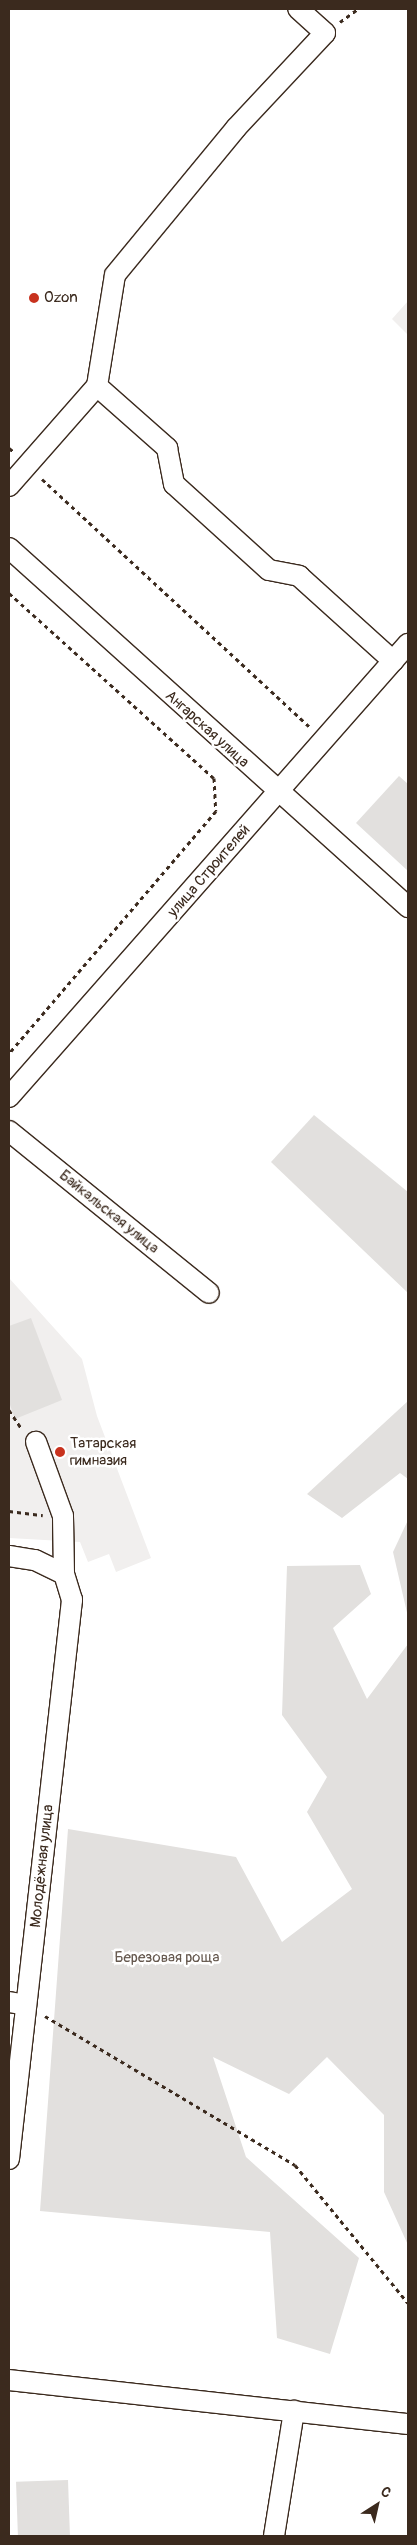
<!DOCTYPE html>
<html>
<head>
<meta charset="utf-8">
<style>
  body { margin:0 }
  #map { position:relative; width:417px; height:2545px; overflow:hidden; background:#fff; font-family:Pangolin,sans-serif }
  div>[style] { position:absolute }
  .built>* { inset:0; background:#f1efee }
  .green>* { inset:0; background:#e2e0de; transform-origin:0 0 }
  .path>* { height:3px; margin-top:-1.5px; transform-origin:0; background:repeating-linear-gradient(90deg,#3b2a1e 0 4px,transparent 0 8px) }
  .roads { filter:drop-shadow(1px 0 #3b2a1e) drop-shadow(-1px 0 #3b2a1e) drop-shadow(0 1px #3b2a1e) drop-shadow(0 -1px #3b2a1e) }
  .minor>* { height:20px; margin:-10px; padding:0 10px; transform-origin:10px; border-radius:10px; background:#fff }
  .dots>* { width:14px; height:14px; translate:-50% -50%; box-sizing:border-box; border:2px solid #fff; border-radius:50% }
  span { translate:-50% -50%; white-space:nowrap; text-align:center; line-height:1.15; -webkit-text-stroke:5px #fff; paint-order:stroke }
  .poi-label { font-size:15px; color:#3b2a1e }
  .left { translate:0 -50%; text-align:left }
  .street-label { font-size:15px; color:#3b2a1e }
  .park-label { font-size:15px; color:#65584e }
  .frame { position:absolute; inset:0; border:10px solid #3b2a1e; pointer-events:none }
  .north { position:absolute; left:352px; top:2480px; width:50px; height:50px; -webkit-text-stroke:4px #fff; paint-order:stroke; rotate:35deg; font-size:14px; font-weight:700; line-height:20px; text-align:center; color:#3b2a1e }
  .north::after { content:''; display:block; margin:auto; width:18px; height:22px; background:#3b2a1e; clip-path:polygon(50% 0,100% 100%,50% 72%,0 100%) }
</style>
</head>
<body>
<div id="map">
  <div class="built">
    <i style="clip-path:polygon(408px 301px,408px 335px,392px 319px)"></i>
    <i style="clip-path:polygon(9px 1278px,82px 1359px,97px 1416px,151px 1558px,116px 1572px,109px 1554px,88px 1562px,80px 1542px,9px 1538px)"></i>
  </div>
  <div class="green">
    <i style="clip-path:polygon(399px 776px,408px 784px,408px 871px,356px 823px)"></i>
    <i style="clip-path:polygon(314px 1115px,408px 1192px,408px 1293px,271px 1162px)"></i>
    <i style="clip-path:polygon(31px 1318px,62px 1400px,15px 1419px,9px 1402px,9px 1326px)"></i>
    <i style="clip-path:polygon(408px 1401px,408px 1479px,400px 1473px,342px 1518px,307px 1494px)"></i>
    <i style="clip-path:polygon(408px 1520px,408px 1617px,393px 1552px)"></i>
    <i style="clip-path:polygon(360px 1565px,371px 1594px,333px 1628px,367px 1699px,408px 1644px,408px 2245px,384px 2192px,384px 2115px,327px 2057px,289px 2094px,213px 2057px,246px 2157px,359px 2258px,330px 2354px,277px 2338px,270px 2232px,40px 2211px,68px 1829px,236px 1857px,282px 1942px,352px 1889px,307px 1812px,327px 1777px,282px 1715px,287px 1566px)"></i>
    <i style="left:68px;top:2480px;width:56px;height:52px;rotate:88deg"></i>
  </div>
  <div class="path">
    <i style="left:340px;top:22px;width:22px;rotate:-36deg"></i>
    <i style="left:9px;top:448px;width:6px;rotate:39deg"></i>
    <i style="left:42px;top:479px;width:364px;rotate:42.8deg"></i>
    <i style="left:9px;top:593px;width:276px;rotate:42.1deg"></i>
    <i style="left:214px;top:778px;width:33px;rotate:87deg"></i>
    <i style="left:216px;top:811px;width:318px;rotate:130.5deg"></i>
    <i style="left:9px;top:1410px;width:23px;rotate:56deg"></i>
    <i style="left:9px;top:1511px;width:34px;rotate:7deg"></i>
    <i style="left:45px;top:2016px;width:291px;rotate:30.8deg"></i>
    <i style="left:295px;top:2165px;width:178px;rotate:50.7deg"></i>
  </div>
  <div class="roads">
    <div class="minor">
      <i style="left:97px;top:386px;width:112px;rotate:-80.8deg"></i>
      <i style="left:115px;top:275px;width:190px;rotate:-50.5deg"></i>
      <i style="left:236px;top:128px;width:130px;rotate:-46.9deg"></i>
      <i style="left:325px;top:33px;width:36px;rotate:-138deg"></i>
      <i style="left:9px;top:486px;width:133px;rotate:-48.7deg"></i>
      <i style="left:97px;top:386px;width:94px;rotate:41.5deg"></i>
      <i style="left:167px;top:448px;width:37px;rotate:79deg"></i>
      <i style="left:174px;top:484px;width:128px;rotate:42.2deg"></i>
      <i style="left:269px;top:570px;width:31px;rotate:11deg"></i>
      <i style="left:299px;top:576px;width:127px;rotate:42.1deg"></i>
      <i style="left:9px;top:548px;width:537px;rotate:41.98deg"></i>
      <i style="left:9px;top:1097px;width:604px;rotate:-48.63deg"></i>
      <i style="left:9px;top:1131px;width:257px;rotate:39deg"></i>
      <i style="left:9px;top:1556px;width:26px;rotate:9deg"></i>
      <i style="left:35px;top:1560px;width:32px;rotate:26deg"></i>
      <i style="left:9px;top:2002px;width:17px;rotate:10deg"></i>
      <i style="left:9px;top:2159px;width:563px;rotate:-83.57deg"></i>
      <i style="left:72px;top:1600px;width:27px;rotate:-107deg"></i>
      <i style="left:64px;top:1574px;width:58px;rotate:-91deg"></i>
      <i style="left:63px;top:1516px;width:79px;rotate:-110deg"></i>
      <i style="left:9px;top:2380px;width:401px;rotate:6.3deg"></i>
      <i style="left:274px;top:2536px;width:127px;rotate:-80.9deg"></i>
    </div>
  </div>
  <div class="dots">
    <i style="left:34px;top:298px;background:#c8321e"></i>
    <i style="left:60px;top:1452px;background:#c8321e"></i>
  </div>
  <div class="poi-label">
    <span class="left" style="left:44px;top:298px">Ozon</span>
    <span class="left" style="left:70px;top:1452px">Татарская<br>гимназия</span>
  </div>
  <div class="street-label">
    <span style="left:207px;top:729px;rotate:42deg">Ангарская улица</span>
    <span style="left:209px;top:871px;rotate:-49deg">улица Строителей</span>
    <span style="left:109px;top:1212px;rotate:39deg">Байкальская улица</span>
    <span style="left:42px;top:1866px;rotate:-84deg">Молодёжная улица</span>
  </div>
  <div class="park-label">
    <span style="left:167px;top:1958px">Березовая роща</span>
  </div>
  <div class="frame"></div>
  <div class="north">С</div>
</div>
</body>
</html>
